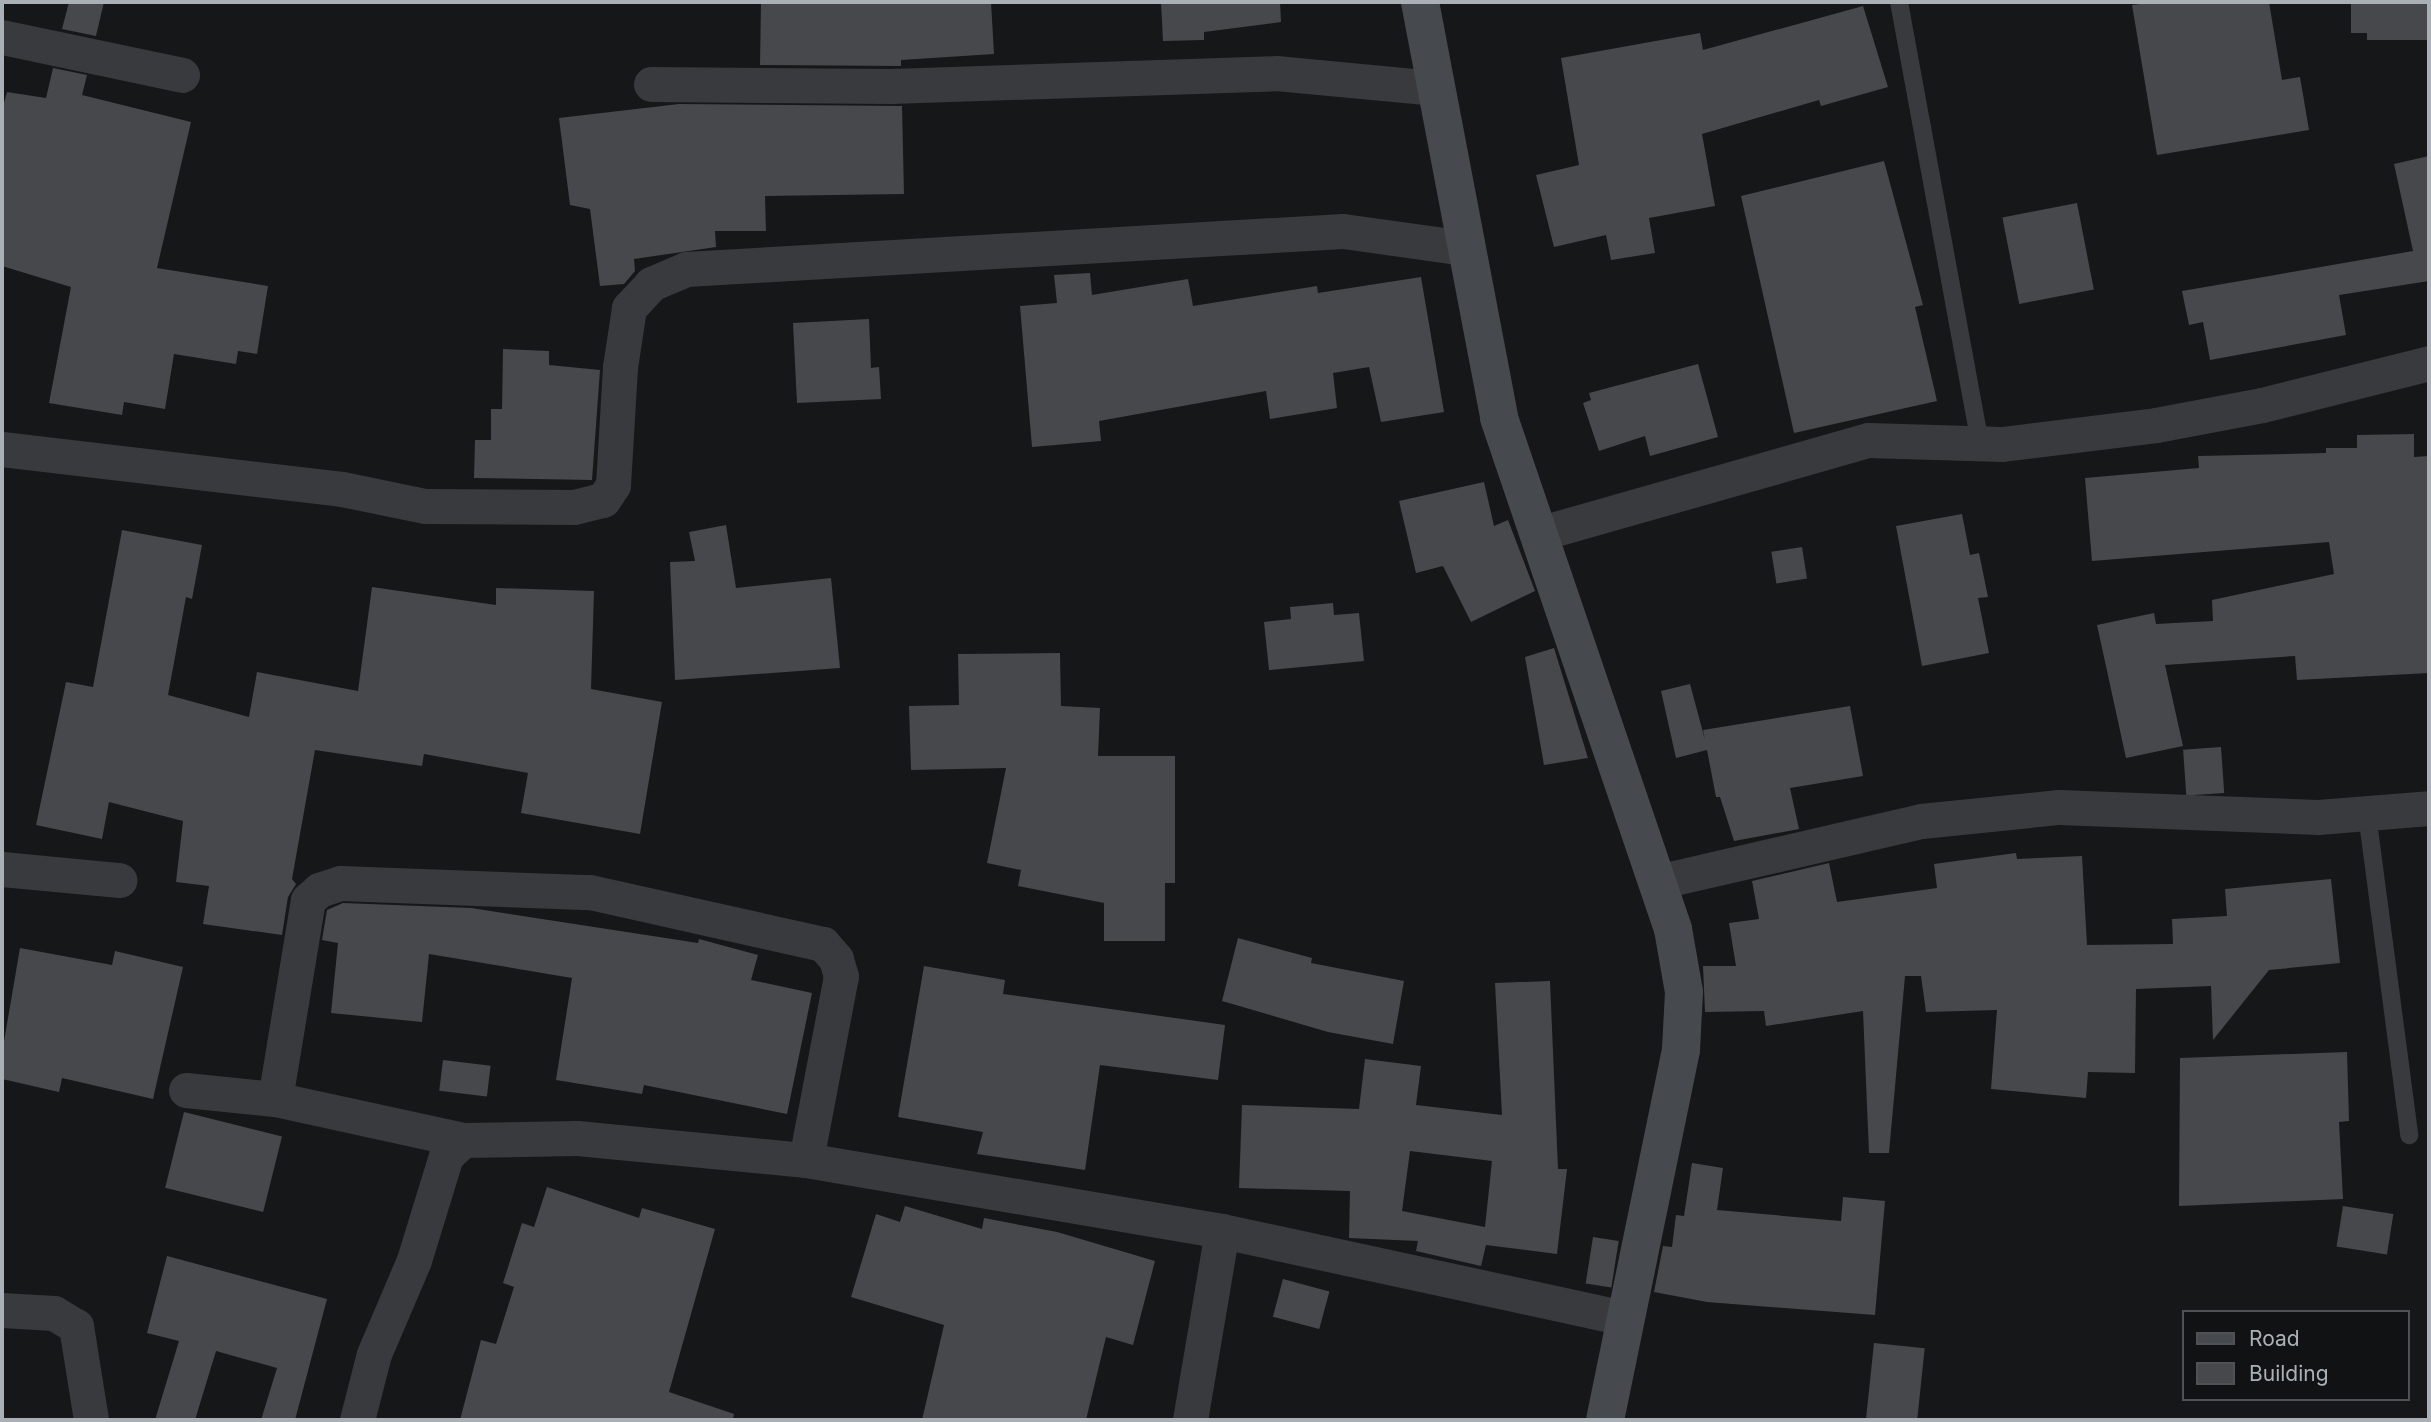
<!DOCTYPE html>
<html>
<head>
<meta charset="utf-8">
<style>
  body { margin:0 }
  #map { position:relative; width:2431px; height:1422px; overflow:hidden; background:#161718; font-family:Inter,sans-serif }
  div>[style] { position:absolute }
  .building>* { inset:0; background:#46484b; transform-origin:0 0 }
  .lane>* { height:18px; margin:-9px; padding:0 9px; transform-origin:9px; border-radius:9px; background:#383a3d }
  .street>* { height:35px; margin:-17.5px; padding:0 17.5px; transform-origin:17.5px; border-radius:17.5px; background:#383a3d }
  .secondary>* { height:38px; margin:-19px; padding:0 19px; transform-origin:19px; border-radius:19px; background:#46494d }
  span { translate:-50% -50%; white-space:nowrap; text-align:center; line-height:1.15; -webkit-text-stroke:6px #111213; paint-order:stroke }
  .frame { position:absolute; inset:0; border:4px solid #a9b1b7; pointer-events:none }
  .legend { position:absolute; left:2182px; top:1310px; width:228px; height:91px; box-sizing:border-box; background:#111213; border:2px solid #4e5255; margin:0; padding:9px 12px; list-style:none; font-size:21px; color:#a9b1b7 }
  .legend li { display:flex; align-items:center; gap:14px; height:35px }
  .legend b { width:35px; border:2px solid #4e5255 }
</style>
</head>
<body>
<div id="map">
  <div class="building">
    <i style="clip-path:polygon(69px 2px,104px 2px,96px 36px,62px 29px)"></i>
    <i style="clip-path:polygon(761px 2px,991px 2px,994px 54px,901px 60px,901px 66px,760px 65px)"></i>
    <i style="clip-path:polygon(1161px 2px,1280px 2px,1281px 22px,1204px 32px,1204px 40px,1163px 41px)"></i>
    <i style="clip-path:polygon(2155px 2px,2269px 2px,2282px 80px,2300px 77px,2309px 130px,2157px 155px,2132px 5px)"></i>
    <i style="clip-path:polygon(2351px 2px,2429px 2px,2429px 40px,2367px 40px,2367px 33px,2351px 33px)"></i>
    <i style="clip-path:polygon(1863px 6px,1888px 87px,1821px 106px,1819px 100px,1702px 134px,1715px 206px,1649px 218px,1655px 253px,1611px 260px,1606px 235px,1554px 247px,1536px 175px,1579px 165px,1561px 58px,1700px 33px,1703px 50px)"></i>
    <i style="clip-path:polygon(53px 68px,87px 75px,82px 95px,191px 122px,157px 268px,268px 286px,257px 354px,238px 351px,236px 364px,174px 354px,165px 409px,124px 402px,122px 415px,49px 403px,71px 287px,2px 266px,2px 110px,7px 92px,46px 98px)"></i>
    <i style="clip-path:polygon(679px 104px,902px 106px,904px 194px,765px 196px,766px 231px,715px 231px,716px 247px,634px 259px,635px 271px,624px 284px,600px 286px,590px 209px,570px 205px,559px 118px)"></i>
    <i style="clip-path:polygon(2429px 156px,2429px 281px,2339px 295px,2346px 335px,2210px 360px,2203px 322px,2189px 325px,2182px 291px,2413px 251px,2394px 164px)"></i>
    <i style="clip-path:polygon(1884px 161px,1923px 305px,1915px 307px,1937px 401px,1794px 433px,1741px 196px)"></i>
    <i style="left:2077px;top:203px;width:88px;height:76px;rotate:79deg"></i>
    <i style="clip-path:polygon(1090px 273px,1092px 295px,1188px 279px,1193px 306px,1317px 286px,1318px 293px,1421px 277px,1444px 412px,1381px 422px,1369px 367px,1333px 373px,1337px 408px,1270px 419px,1266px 391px,1099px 421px,1101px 441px,1032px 447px,1020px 306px,1057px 303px,1054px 275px)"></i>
    <i style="clip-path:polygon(869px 319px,871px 368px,879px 367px,881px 399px,797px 403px,793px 323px)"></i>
    <i style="clip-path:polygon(503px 349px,549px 351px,549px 365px,600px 370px,592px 480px,474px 478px,475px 440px,491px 440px,491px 409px,502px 409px)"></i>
    <i style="clip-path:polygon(1698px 364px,1718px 437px,1650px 456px,1645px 436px,1599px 451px,1583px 403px,1591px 400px,1589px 393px)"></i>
    <i style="clip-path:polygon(2414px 434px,2414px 457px,2429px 456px,2429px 673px,2297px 680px,2295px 656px,2165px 665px,2183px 746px,2126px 758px,2097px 625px,2154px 613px,2156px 624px,2213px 621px,2212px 600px,2334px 574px,2329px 542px,2092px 561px,2085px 478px,2199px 468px,2198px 456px,2326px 453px,2326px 448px,2357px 448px,2357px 435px)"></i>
    <i style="clip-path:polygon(1484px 482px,1494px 526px,1508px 520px,1535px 591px,1471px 622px,1443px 566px,1416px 573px,1399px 501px)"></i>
    <i style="clip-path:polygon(1962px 514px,1970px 555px,1979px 553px,1988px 597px,1978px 598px,1989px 653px,1922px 666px,1896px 526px)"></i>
    <i style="clip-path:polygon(726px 525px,736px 588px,831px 578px,840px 668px,675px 680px,670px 562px,695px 561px,689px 532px)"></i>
    <i style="clip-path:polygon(122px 530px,202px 545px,192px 599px,186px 597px,168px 695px,249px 717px,257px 672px,358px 691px,372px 587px,496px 605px,496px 588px,594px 591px,591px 689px,662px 702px,640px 834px,521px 813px,528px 773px,424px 754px,422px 766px,315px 750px,292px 879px,296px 884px,288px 897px,282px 935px,203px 924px,209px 886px,176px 882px,183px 821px,109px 802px,102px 839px,36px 825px,66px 682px,93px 687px)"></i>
    <i style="left:1802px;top:547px;width:32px;height:31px;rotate:81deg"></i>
    <i style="clip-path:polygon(1333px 603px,1334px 615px,1359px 613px,1364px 661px,1269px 670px,1264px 622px,1291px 619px,1290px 607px)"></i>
    <i style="clip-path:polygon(1554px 648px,1588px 758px,1544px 765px,1525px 657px)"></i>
    <i style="clip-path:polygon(1060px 653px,1061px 706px,1100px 708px,1098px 756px,1175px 756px,1175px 883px,1165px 883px,1165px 941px,1104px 941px,1104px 903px,1018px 886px,1021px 870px,987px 863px,1006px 768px,911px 770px,909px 706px,959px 705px,958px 654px)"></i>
    <i style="clip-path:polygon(1690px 684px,1705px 740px,1703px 730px,1850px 706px,1863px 776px,1790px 788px,1799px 829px,1734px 841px,1720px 797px,1716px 797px,1707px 750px,1676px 758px,1661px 691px)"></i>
    <i style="left:2221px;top:747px;width:46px;height:38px;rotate:86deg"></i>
    <i style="clip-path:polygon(2016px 853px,2017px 859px,2082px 856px,2087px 945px,2173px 944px,2172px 919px,2227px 916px,2225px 889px,2331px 879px,2340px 963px,2269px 970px,2213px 1040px,2211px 986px,2136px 989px,2135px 1073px,2088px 1072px,2086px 1098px,1991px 1089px,1997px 1010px,1926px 1012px,1921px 976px,1905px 976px,1889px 1153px,1869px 1153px,1863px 1011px,1766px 1026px,1764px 1011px,1705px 1012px,1703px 966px,1736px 966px,1729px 923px,1759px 919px,1752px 881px,1829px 863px,1837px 902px,1937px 888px,1934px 864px)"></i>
    <i style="clip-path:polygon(343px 903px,471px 908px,698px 943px,699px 939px,758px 955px,751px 980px,812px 993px,787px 1114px,644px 1085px,642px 1094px,556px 1080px,572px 978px,429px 954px,422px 1022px,331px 1013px,338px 943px,322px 940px,327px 910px)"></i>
    <i style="clip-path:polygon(1238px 938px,1312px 958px,1311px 963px,1404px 981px,1393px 1044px,1328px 1032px,1222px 1001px)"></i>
    <i style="clip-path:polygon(20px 948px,112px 965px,115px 951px,183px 967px,153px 1099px,62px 1078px,59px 1092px,2px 1079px,2px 1053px)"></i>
    <i style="clip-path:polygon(924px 966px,1005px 980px,1003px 994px,1225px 1025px,1218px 1080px,1100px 1065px,1085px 1170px,977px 1154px,983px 1132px,898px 1117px)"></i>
    <i style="clip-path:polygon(evenodd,1550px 981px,1558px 1169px,1567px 1169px,1557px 1254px,1486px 1245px,1481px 1266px,1416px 1251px,1418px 1241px,1349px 1238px,1350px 1191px,1239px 1188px,1242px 1105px,1359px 1109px,1365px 1059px,1421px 1066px,1416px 1105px,1502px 1115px,1495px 983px,1550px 981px,1410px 1151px,1492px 1161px,1485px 1227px,1402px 1211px,1410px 1151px)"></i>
    <i style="clip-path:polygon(2347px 1052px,2349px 1121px,2339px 1122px,2343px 1199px,2179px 1206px,2180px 1058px)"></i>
    <i style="left:443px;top:1060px;width:48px;height:31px;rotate:7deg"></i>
    <i style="left:184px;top:1112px;width:101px;height:78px;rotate:14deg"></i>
    <i style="clip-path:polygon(1692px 1163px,1723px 1168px,1717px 1210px,1841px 1221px,1843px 1197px,1885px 1201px,1875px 1315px,1707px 1302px,1654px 1292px,1663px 1246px,1672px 1247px,1676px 1215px,1684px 1216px)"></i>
    <i style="clip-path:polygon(547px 1187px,639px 1218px,642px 1208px,715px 1229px,669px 1392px,734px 1414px,733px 1420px,460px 1420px,481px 1340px,496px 1344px,514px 1287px,503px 1283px,522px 1223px,534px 1227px)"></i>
    <i style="clip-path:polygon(905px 1206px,982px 1229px,984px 1218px,1057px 1232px,1155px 1261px,1133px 1345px,1106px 1337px,1086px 1420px,922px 1420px,944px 1325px,851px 1297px,876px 1214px,900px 1222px)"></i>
    <i style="left:2343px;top:1206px;width:51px;height:41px;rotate:9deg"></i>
    <i style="left:1593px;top:1237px;width:26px;height:47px;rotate:9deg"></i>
    <i style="clip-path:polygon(167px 1256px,327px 1299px,295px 1420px,261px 1420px,277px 1368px,216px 1351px,195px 1420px,155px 1420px,179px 1341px,147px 1333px)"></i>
    <i style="left:1283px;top:1279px;width:48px;height:39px;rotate:15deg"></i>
    <i style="left:1874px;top:1343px;width:51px;height:77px;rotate:6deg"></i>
  </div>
  <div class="lane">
    <i style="left:1899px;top:2px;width:448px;rotate:79.6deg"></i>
    <i style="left:2367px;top:814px;width:324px;rotate:82.5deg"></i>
  </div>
  <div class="street">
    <i style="left:2px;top:37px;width:184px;rotate:11.9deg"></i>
    <i style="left:651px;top:84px;width:240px;rotate:0.5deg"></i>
    <i style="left:891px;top:86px;width:385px;rotate:-1.9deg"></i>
    <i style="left:1276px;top:73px;width:161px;rotate:5.4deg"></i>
    <i style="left:2px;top:449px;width:342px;rotate:6.7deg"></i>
    <i style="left:342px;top:489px;width:85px;rotate:11.6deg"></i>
    <i style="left:425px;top:506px;width:149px;rotate:0.4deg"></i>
    <i style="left:574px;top:507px;width:30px;rotate:-14deg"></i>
    <i style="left:603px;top:500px;width:18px;rotate:-56deg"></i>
    <i style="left:613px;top:485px;width:118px;rotate:-86.6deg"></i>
    <i style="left:620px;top:367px;width:60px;rotate:-81.3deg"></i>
    <i style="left:629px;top:308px;width:33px;rotate:-47deg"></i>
    <i style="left:651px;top:284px;width:38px;rotate:-23deg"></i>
    <i style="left:686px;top:269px;width:658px;rotate:-3.31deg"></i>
    <i style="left:1343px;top:231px;width:124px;rotate:7.9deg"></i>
    <i style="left:1538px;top:534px;width:343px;rotate:-15.9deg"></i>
    <i style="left:1868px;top:440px;width:134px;rotate:1.7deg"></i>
    <i style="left:2002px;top:444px;width:155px;rotate:-7deg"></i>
    <i style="left:2156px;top:425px;width:108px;rotate:-10.7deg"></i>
    <i style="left:2262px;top:405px;width:172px;rotate:-14.1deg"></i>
    <i style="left:2px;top:869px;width:118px;rotate:5.4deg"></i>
    <i style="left:1657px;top:882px;width:271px;rotate:-13deg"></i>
    <i style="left:1921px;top:821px;width:139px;rotate:-5.8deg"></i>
    <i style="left:2059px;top:807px;width:259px;rotate:2.2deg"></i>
    <i style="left:2318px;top:817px;width:111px;rotate:-4.6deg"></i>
    <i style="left:186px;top:1090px;width:89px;rotate:5.8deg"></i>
    <i style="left:275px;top:1099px;width:192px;rotate:12.3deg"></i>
    <i style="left:463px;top:1140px;width:114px;rotate:-1deg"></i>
    <i style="left:577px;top:1138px;width:230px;rotate:5.5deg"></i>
    <i style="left:806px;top:1160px;width:422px;rotate:9.7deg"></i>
    <i style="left:1222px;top:1231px;width:413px;rotate:12.2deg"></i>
    <i style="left:275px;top:1099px;width:202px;rotate:-80.6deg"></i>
    <i style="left:308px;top:900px;width:15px;rotate:-42deg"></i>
    <i style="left:319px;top:890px;width:22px;rotate:-18deg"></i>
    <i style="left:340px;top:883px;width:250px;rotate:2.1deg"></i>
    <i style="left:590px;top:892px;width:239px;rotate:12.6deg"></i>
    <i style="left:823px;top:944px;width:20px;rotate:49deg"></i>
    <i style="left:836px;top:959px;width:18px;rotate:74deg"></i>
    <i style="left:841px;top:976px;width:187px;rotate:100.8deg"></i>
    <i style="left:2px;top:1310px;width:52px;rotate:3.3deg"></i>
    <i style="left:54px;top:1313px;width:26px;rotate:31deg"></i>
    <i style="left:76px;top:1326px;width:95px;rotate:80.9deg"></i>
    <i style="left:357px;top:1420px;width:68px;rotate:-75.6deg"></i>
    <i style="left:374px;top:1354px;width:102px;rotate:-66.9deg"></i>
    <i style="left:414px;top:1260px;width:109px;rotate:-72.9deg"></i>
    <i style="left:446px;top:1156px;width:23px;rotate:-43deg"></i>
    <i style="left:1190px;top:1420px;width:192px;rotate:-80.4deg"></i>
  </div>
  <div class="secondary">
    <i style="left:1420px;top:2px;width:423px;rotate:79.2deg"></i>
    <i style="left:1499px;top:418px;width:540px;rotate:71.2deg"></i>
    <i style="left:1673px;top:929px;width:64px;rotate:80.1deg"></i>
    <i style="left:1684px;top:992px;width:58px;rotate:93deg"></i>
    <i style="left:1681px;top:1050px;width:378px;rotate:101.6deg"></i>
  </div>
  <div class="frame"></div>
  <ul class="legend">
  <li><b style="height:9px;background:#46494d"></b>Road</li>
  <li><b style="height:19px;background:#46484b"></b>Building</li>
  </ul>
</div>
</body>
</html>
